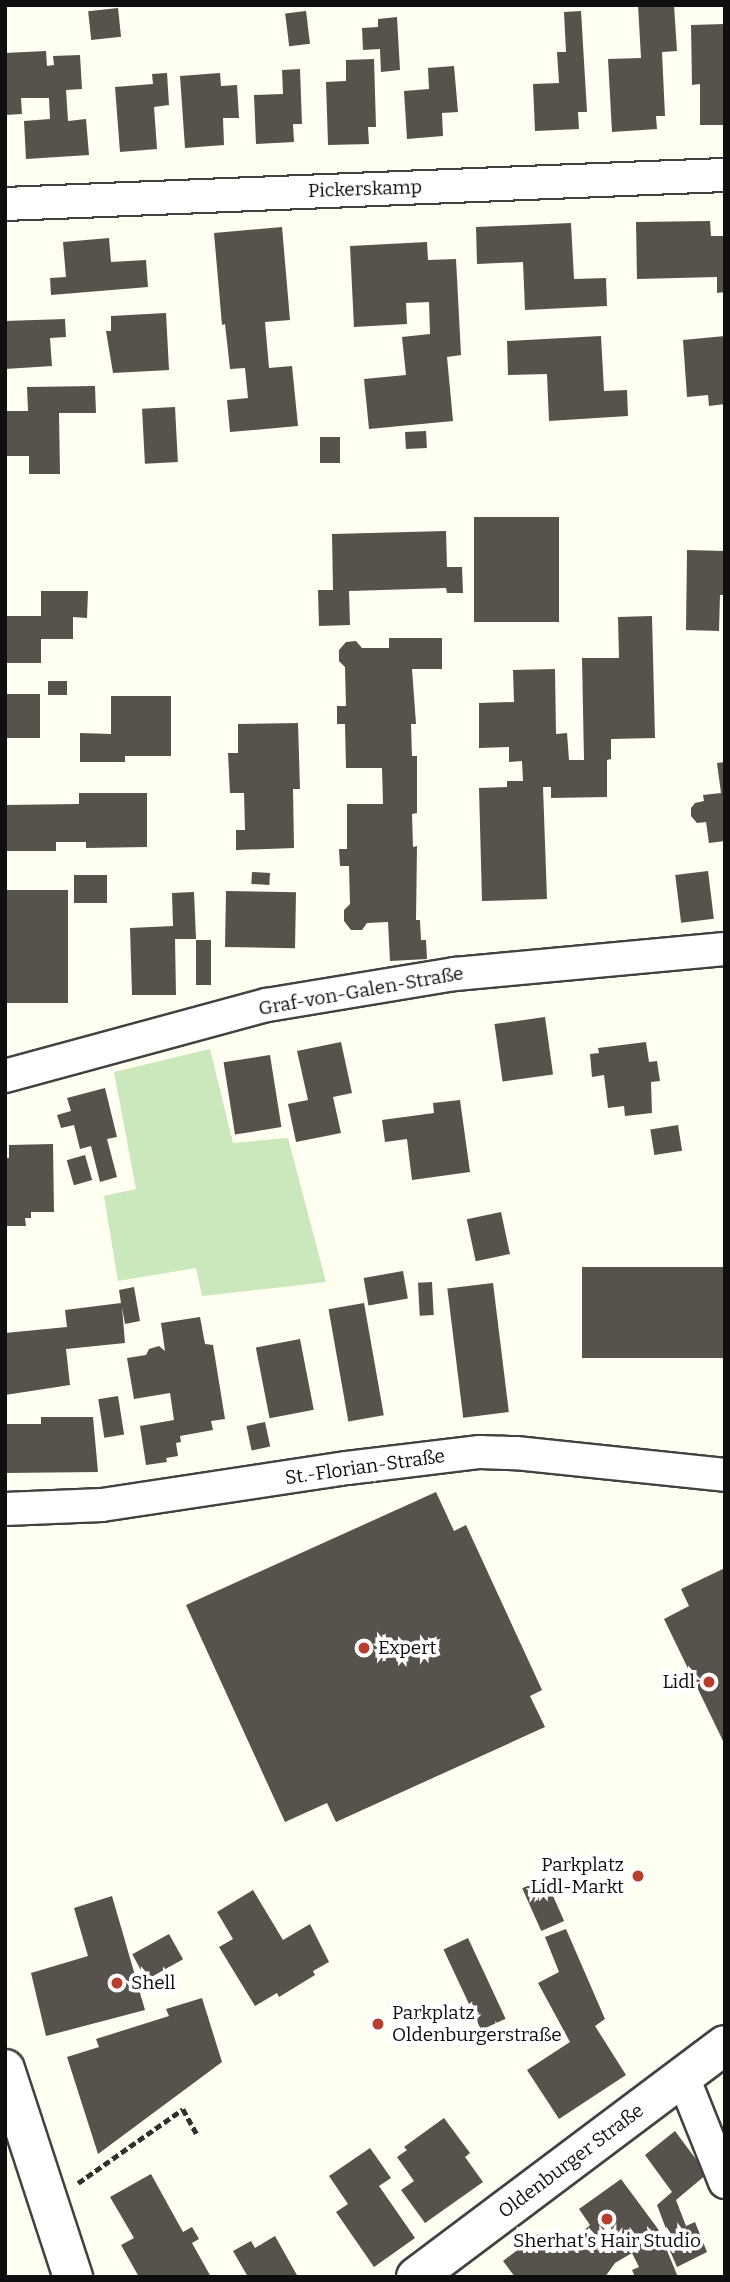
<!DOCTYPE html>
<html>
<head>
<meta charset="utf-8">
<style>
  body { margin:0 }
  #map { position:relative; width:730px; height:2282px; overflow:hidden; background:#fefef1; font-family:Bitter,serif }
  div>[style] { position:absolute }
  .green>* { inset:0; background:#cbe7bc }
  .building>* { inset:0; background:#57524b; transform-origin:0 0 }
  .path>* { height:4.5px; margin-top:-2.25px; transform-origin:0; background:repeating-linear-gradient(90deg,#313131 0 7px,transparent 0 10.5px) }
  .roads { filter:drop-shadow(2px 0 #424242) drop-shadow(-2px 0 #424242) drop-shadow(0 2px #424242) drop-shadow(0 -2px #424242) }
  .minor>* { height:32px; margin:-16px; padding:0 16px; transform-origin:16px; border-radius:16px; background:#fff }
  .tertiary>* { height:38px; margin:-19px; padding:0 19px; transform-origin:19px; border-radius:19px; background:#fff }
  .dots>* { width:19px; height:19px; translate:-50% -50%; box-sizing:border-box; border:4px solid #fff; border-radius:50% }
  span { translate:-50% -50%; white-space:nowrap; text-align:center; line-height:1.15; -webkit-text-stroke:7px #fff; paint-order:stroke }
  .street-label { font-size:19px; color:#0f0f0f }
  .poi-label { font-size:19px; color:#0f0f0f }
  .left { translate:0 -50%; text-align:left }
  .right { translate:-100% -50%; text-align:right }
  .frame { position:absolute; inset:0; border:7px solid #0f0f0f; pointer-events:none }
</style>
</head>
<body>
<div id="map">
  <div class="green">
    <i style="clip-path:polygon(210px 1049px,233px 1143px,288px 1138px,326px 1282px,202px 1296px,196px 1268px,118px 1281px,104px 1196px,136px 1189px,114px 1072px)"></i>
  </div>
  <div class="building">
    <i style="clip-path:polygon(638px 5px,674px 5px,677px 51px,662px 52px,665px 116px,656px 116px,657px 129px,612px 132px,608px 59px,641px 58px)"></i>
    <i style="left:118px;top:8px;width:29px;height:30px;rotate:84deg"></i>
    <i style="left:306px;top:11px;width:33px;height:21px;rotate:83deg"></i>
    <i style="clip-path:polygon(581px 11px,587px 112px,578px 112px,579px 129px,535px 131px,533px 84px,559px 83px,557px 52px,566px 52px,564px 12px)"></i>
    <i style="clip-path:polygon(397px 17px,400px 70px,381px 72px,380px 49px,363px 50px,362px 28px,378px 27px,378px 19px)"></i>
    <i style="clip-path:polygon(725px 24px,725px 125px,700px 125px,700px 84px,692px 85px,691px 25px)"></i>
    <i style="clip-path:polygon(46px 51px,47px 66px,54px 65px,53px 56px,80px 55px,82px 89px,66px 90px,68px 121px,86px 119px,89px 155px,26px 159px,24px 121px,50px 119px,49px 98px,21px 98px,22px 114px,5px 115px,5px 53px)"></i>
    <i style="clip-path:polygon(374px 59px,376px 127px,368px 127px,369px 144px,328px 145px,326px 82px,346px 81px,346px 60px)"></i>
    <i style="clip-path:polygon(454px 66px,458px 112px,442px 113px,443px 136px,407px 139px,404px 91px,429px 89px,428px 68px)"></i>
    <i style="clip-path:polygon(300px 69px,302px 124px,293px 124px,294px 142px,256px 144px,254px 95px,283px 94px,282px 70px)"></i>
    <i style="clip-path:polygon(167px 73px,169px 105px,154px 107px,157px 149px,120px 152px,115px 87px,153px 84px,152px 74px)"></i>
    <i style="clip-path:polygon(220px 73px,221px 86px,237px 85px,239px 118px,223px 118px,224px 145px,185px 148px,180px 76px)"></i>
    <i style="clip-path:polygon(710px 221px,711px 236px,725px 236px,725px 292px,717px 293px,717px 277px,637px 279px,636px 222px)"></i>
    <i style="clip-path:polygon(571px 223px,574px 279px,606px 278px,607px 306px,525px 310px,523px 262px,477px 264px,476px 227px)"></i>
    <i style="clip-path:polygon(282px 227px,290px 320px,265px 322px,269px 368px,292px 366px,298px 426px,230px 432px,227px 400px,248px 398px,245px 368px,230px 369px,225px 324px,222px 325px,214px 233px)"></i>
    <i style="clip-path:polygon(109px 238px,111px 262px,146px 260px,148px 287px,51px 295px,50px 278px,66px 277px,63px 242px)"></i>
    <i style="clip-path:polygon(427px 242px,428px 260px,456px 259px,461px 355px,447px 357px,453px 421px,369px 429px,364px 379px,406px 375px,402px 337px,430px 334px,429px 302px,406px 303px,407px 324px,354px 327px,350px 246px)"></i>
    <i style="clip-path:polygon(166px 313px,169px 370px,113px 373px,106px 331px,111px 331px,111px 316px)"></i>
    <i style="clip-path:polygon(65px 319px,66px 337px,50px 338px,52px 366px,5px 369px,5px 321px)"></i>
    <i style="clip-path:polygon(601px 336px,604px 391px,627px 390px,628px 416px,549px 421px,547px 374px,508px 375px,507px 341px)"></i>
    <i style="clip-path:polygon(725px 336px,725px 404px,709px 406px,708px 395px,687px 397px,683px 340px)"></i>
    <i style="clip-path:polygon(95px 386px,96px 413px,59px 413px,60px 474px,29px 474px,29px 456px,5px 456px,5px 411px,28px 411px,27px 387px)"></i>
    <i style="left:175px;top:407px;width:55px;height:33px;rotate:87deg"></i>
    <i style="left:426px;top:431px;width:17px;height:21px;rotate:87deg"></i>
    <i style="left:320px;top:437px;width:20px;height:26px"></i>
    <i style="left:474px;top:517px;width:85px;height:105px"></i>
    <i style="clip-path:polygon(446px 531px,447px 567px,462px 567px,463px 593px,447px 593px,446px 588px,349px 591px,350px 625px,319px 626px,318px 590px,333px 590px,332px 534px)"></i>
    <i style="clip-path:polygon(687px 550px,725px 551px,725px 595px,720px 595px,719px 631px,686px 630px)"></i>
    <i style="clip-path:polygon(41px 591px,88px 591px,87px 618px,73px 617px,73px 639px,41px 639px,41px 663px,5px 663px,5px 616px,41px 616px)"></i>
    <i style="clip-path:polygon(652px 616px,655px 738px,611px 739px,611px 759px,607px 760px,607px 797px,551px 798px,551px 787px,543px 787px,547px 899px,482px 901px,479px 788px,507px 787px,507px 781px,523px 781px,522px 761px,509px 762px,509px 747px,479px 748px,479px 703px,514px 702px,513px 670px,555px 669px,556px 734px,567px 733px,569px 760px,584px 760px,582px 658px,619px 658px,618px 617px)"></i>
    <i style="clip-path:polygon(389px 638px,442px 638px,442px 669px,412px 669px,416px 724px,411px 724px,412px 756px,417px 756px,417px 813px,412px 814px,413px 847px,417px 846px,416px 920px,420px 920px,421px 940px,426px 940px,427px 959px,390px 961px,388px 922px,367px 923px,362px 930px,351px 930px,344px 921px,344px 910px,350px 904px,349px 866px,340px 866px,339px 849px,347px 849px,347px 804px,383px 804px,382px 768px,346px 768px,345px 724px,337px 724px,337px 706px,346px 706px,345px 667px,339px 661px,339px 650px,346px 642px,356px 641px,362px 648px,389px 648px)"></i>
    <i style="left:48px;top:681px;width:19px;height:14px"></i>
    <i style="left:5px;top:694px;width:35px;height:44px"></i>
    <i style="clip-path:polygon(111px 696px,171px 696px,171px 756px,125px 756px,125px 762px,80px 762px,80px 733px,111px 734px)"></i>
    <i style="clip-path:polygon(298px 723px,300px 789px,293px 789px,294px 848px,236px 850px,236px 830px,245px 830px,244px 793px,230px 793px,228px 753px,238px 753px,238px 724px)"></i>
    <i style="clip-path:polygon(725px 762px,725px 841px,709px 843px,706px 822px,697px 823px,691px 816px,691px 808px,695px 803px,704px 801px,703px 795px,721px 793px,717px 763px)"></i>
    <i style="clip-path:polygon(79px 793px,147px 793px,147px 847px,86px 848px,86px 842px,56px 842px,56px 851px,5px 851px,5px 805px,79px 804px)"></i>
    <i style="left:708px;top:871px;width:48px;height:33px;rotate:83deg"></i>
    <i style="left:252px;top:872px;width:18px;height:12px;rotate:3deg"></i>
    <i style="left:74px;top:875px;width:33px;height:28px"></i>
    <i style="left:5px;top:890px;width:63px;height:113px"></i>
    <i style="left:226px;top:891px;width:70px;height:56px;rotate:1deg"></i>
    <i style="clip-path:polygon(194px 892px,196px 939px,175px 939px,176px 995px,132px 995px,130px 928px,173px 926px,172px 893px)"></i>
    <i style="left:196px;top:940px;width:15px;height:45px"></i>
    <i style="left:545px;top:1017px;width:58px;height:51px;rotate:82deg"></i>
    <i style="clip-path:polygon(341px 1042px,352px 1093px,333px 1097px,341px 1133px,296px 1142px,288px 1104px,308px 1100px,297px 1051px)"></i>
    <i style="clip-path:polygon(646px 1042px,649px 1062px,657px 1061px,660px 1081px,651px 1082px,652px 1113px,625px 1116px,624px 1106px,608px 1108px,604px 1075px,592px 1077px,590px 1054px,599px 1053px,598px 1048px)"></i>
    <i style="left:270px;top:1055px;width:73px;height:47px;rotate:81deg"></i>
    <i style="clip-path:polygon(105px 1088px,117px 1137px,107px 1139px,117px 1177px,100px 1182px,91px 1146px,80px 1149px,74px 1125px,61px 1128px,57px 1115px,71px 1111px,67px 1098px)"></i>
    <i style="clip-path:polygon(460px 1100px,470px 1172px,412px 1180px,407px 1139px,385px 1142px,382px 1120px,434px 1113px,433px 1103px)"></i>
    <i style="left:678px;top:1125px;width:26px;height:28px;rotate:81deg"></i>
    <i style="clip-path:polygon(53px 1144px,54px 1212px,31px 1212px,31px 1218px,25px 1218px,26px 1226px,5px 1226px,5px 1158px,9px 1158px,9px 1145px)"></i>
    <i style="left:85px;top:1155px;width:26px;height:19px;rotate:74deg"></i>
    <i style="left:501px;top:1212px;width:43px;height:35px;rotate:78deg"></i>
    <i style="left:725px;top:1267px;width:91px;height:143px;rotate:90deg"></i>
    <i style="left:403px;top:1271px;width:28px;height:40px;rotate:80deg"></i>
    <i style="left:432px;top:1282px;width:33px;height:14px;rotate:87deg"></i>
    <i style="left:493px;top:1283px;width:130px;height:46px;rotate:83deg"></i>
    <i style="clip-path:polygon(134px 1287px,140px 1321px,125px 1324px,122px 1307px,125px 1343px,66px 1349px,70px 1385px,5px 1395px,5px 1333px,67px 1327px,65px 1310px,121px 1303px,119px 1290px)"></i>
    <i style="left:364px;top:1303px;width:114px;height:36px;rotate:80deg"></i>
    <i style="clip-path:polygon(200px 1317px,205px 1344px,213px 1345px,225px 1419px,211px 1421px,213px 1430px,180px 1436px,181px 1442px,176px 1443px,178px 1456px,166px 1458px,167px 1462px,146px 1465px,140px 1426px,174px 1420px,170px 1393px,134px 1399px,127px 1358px,146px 1355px,149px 1349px,159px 1346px,165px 1351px,161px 1323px)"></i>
    <i style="left:300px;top:1339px;width:72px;height:45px;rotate:79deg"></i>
    <i style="left:118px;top:1396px;width:39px;height:20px;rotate:81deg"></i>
    <i style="clip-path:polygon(41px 1417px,93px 1417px,98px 1472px,5px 1473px,5px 1424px,41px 1424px)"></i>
    <i style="left:265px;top:1422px;width:25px;height:19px;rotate:78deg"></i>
    <i style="clip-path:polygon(436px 1492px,454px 1531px,466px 1525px,542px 1690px,530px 1696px,545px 1727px,336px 1822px,327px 1803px,285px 1822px,186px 1605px)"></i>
    <i style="clip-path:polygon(725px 1568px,725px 1745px,664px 1619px,689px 1606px,681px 1589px)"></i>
    <i style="left:545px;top:1878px;width:47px;height:25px;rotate:66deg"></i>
    <i style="clip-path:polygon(253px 1890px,283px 1940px,310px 1924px,329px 1962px,313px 1971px,315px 1975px,279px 1997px,277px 1993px,255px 2006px,219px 1947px,233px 1939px,217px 1912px)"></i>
    <i style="clip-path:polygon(112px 1896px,145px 2010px,46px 2036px,31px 1973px,88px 1956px,74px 1908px)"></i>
    <i style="clip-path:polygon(566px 1929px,605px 2019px,595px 2026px,626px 2075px,559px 2119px,527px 2070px,570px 2042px,538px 1983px,559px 1972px,545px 1937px)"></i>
    <i style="left:169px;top:1934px;width:29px;height:42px;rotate:61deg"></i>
    <i style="left:468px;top:1938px;width:89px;height:27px;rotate:65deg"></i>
    <i style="clip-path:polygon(202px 1998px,222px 2062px,98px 2154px,67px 2057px,99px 2047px,96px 2039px,169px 2016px,166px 2009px)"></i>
    <i style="clip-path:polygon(444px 2118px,470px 2153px,465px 2157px,483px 2182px,425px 2223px,401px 2190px,414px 2181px,397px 2157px,407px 2150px,404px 2147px)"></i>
    <i style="clip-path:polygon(675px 2131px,707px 2174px,676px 2200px,686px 2226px,695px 2222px,707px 2252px,677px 2267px,664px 2237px,668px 2234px,657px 2205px,672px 2192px,645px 2155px)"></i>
    <i style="clip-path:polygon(370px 2148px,391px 2178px,379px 2186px,415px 2238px,374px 2267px,336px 2212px,348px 2204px,329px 2176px)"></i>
    <i style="clip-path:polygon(151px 2174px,183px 2232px,192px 2227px,199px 2239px,192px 2243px,211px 2277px,139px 2277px,121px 2245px,134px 2238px,110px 2197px)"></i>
    <i style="clip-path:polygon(621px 2179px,658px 2229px,678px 2277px,635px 2277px,632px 2270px,639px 2267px,632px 2253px,615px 2263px,605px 2277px,515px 2277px,503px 2261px,538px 2234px,550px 2251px,569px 2236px,572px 2241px,590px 2225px,579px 2209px)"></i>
    <i style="clip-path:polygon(275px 2236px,298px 2277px,248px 2277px,233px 2251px,251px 2241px,255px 2248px)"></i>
  </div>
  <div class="path">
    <i style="left:78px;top:2183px;width:128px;rotate:-35.2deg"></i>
    <i style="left:183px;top:2109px;width:29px;rotate:61deg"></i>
  </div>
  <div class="roads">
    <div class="minor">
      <i style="left:5px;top:204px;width:721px;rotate:-2.31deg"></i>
      <i style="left:5px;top:1076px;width:271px;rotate:-15.2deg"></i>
      <i style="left:267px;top:1005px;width:191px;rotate:-9.4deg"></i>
      <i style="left:455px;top:974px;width:271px;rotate:-5.3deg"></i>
      <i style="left:5px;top:1509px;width:97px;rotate:-2.4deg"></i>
      <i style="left:102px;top:1505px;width:248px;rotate:-8.6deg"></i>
      <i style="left:347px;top:1468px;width:134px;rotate:-6.9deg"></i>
      <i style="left:480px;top:1452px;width:36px;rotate:2deg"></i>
      <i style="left:516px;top:1453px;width:210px;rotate:6deg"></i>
      <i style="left:683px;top:2077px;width:113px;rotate:68.2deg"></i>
    </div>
    <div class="tertiary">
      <i style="left:5px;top:2069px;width:219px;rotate:71.9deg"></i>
      <i style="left:416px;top:2277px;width:386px;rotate:-36.9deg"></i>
    </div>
  </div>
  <div class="dots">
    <i style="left:364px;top:1648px;background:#b73d2e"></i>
    <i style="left:709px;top:1682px;background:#b73d2e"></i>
    <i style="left:638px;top:1876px;background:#b73d2e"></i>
    <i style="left:117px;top:1983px;background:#b73d2e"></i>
    <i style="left:378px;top:2024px;background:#b73d2e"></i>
    <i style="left:607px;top:2219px;background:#b73d2e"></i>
  </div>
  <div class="street-label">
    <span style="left:365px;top:189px;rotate:-2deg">Pickerskamp</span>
    <span style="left:361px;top:991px;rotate:-10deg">Graf-von-Galen-Straße</span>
    <span style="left:365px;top:1467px;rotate:-8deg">St.-Florian-Straße</span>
    <span style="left:571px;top:2161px;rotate:-37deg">Oldenburger Straße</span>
  </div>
  <div class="poi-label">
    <span class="left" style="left:378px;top:1648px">Expert</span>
    <span class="right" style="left:695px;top:1682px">Lidl</span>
    <span class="right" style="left:624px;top:1876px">Parkplatz<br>Lidl-Markt</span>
    <span class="left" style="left:131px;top:1983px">Shell</span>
    <span class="left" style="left:392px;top:2024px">Parkplatz<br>Oldenburgerstraße</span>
    <span style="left:607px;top:2241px">Sherhat's Hair Studio</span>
  </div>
  <div class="frame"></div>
</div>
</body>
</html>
